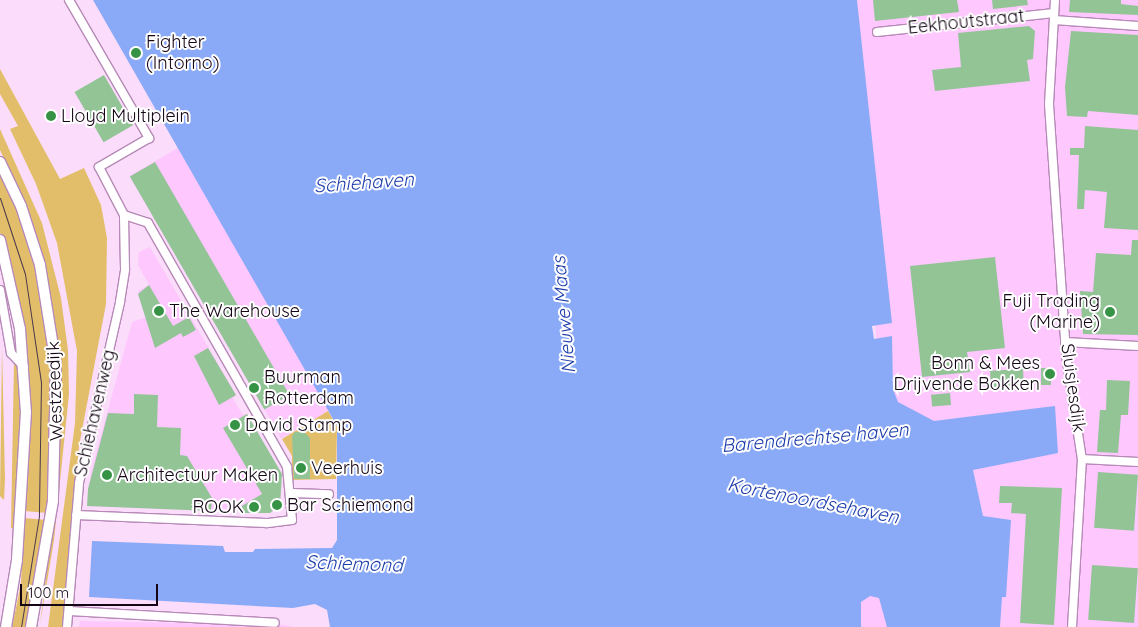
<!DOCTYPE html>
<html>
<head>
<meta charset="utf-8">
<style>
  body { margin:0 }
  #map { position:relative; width:1138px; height:627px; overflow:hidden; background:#fbddfb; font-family:Quicksand,sans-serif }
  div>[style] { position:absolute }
  .built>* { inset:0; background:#fec7fe; transform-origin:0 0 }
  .green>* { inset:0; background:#e3be6a }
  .water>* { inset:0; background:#8aaaf8 }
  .building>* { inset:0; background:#92c496; transform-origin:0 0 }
  .roads { filter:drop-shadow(1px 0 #b789b7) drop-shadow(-1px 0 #b789b7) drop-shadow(0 1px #b789b7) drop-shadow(0 -1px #b789b7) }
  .minor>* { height:8px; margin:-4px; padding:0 4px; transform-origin:4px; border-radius:4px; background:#fff }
  .secondary>* { height:10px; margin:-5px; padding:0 5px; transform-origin:5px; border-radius:5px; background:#fff }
  .tram>* { height:1px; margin:-0.5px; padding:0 0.5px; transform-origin:0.5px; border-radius:0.5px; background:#4a384b }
  .dots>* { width:14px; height:14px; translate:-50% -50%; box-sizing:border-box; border:2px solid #fff; border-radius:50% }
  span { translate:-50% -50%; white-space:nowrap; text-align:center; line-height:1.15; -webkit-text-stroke:4px #fff; paint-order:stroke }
  .street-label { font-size:18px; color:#150616 }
  .poi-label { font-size:18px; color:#150616 }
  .left { translate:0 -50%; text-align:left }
  .right { translate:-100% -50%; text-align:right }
  .water-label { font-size:19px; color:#1f3dab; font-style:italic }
  .scale { position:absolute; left:20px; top:584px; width:138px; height:22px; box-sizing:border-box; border:2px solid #150616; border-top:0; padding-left:6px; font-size:15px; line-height:18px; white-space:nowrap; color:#150616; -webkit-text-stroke:4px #fff; paint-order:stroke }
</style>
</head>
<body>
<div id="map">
  <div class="built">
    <i style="clip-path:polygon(843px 0,1138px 0,1138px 627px,851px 627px,883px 404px)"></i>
    <i style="left:178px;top:148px;width:303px;height:56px;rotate:60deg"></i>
    <i style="clip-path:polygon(150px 247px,236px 395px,233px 398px,238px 407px,243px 415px,247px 414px,281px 473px,281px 500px,275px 511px,87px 506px,91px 472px,132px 322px,147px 317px,138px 291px,149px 285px,138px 265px,139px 252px)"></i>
    <i style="clip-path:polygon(80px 621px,284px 625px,293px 627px,79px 627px)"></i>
  </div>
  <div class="green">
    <i style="clip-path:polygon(0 69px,60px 179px,84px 168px,101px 205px,107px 238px,106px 304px,79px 446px,64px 627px,48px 627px,75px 423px,77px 351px,57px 243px,36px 184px,10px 129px,18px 126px,0 94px)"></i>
    <i style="clip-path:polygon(0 129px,42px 223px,61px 298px,68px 350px,69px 394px,54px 540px,40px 624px,56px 499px,60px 372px,43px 264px,22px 197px,0 150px)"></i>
    <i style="clip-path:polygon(0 171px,15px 200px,41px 283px,52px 357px,48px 513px,24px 511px,29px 408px,0 232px)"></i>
    <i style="clip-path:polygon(2px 347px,5px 479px,4px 500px,0 496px)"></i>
    <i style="clip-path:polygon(14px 362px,20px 368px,21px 412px,14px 529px,11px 528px)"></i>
    <i style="clip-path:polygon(328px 411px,337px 426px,336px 479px,292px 480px,292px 456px,282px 439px)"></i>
    <i style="clip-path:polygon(24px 518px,47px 520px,26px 627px,12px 627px,21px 583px)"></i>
  </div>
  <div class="water">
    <i style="clip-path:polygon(93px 0,857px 0,892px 323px,872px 326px,874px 339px,892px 336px,893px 389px,898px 402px,934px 421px,1055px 406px,1058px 453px,973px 470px,983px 516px,1011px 520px,1006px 597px,1002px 597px,1000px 627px,887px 627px,879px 598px,870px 596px,861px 602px,861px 627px,330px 627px,327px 610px,315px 604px,293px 608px,89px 597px,92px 541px,223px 546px,225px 552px,253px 552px,255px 549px,332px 548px,337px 540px,337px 426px)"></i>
  </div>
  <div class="building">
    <i style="clip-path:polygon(873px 0,957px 0,959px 12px,875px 21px)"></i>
    <i style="clip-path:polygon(992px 0,1027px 0,1028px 5px,993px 9px)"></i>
    <i style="clip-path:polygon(1070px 0,1121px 0,1121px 4px,1138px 6px,1138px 15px,1069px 12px)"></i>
    <i style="clip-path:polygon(1029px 26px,1035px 31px,1033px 59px,1027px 60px,1030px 81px,935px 91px,932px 70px,961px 67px,958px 33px)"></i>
    <i style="clip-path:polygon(1071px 31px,1138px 35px,1138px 115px,1088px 111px,1087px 117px,1067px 116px,1065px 87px)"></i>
    <i style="left:104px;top:75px;width:58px;height:34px;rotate:60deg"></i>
    <i style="clip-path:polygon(1085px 126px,1138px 130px,1138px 230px,1104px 228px,1107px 192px,1085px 190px,1084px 209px,1077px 209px,1079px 155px,1070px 155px,1070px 148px,1084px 148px)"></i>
    <i style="left:155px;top:162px;width:269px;height:29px;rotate:60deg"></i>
    <i style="clip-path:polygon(1132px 240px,1138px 240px,1138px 335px,1083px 334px,1080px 291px,1093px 292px,1096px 253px,1131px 255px)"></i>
    <i style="clip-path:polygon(995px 257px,1005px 348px,967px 352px,970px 372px,922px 377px,910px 266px)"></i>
    <i style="clip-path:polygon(149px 285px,173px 326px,189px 317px,196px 330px,183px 337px,181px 333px,155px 348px,138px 294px)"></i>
    <i style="clip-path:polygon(208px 348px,236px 395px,219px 405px,194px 356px)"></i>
    <i style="left:1041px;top:368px;width:10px;height:17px"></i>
    <i style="left:1023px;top:369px;width:17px;height:33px;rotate:87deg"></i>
    <i style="clip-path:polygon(1107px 380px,1130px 381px,1128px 415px,1121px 415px,1118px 453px,1097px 452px,1100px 410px,1106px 410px)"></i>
    <i style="left:950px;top:393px;width:12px;height:19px;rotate:85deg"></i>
    <i style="clip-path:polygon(134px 394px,158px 395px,157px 427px,181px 428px,180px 455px,187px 456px,212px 498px,211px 511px,87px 506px,88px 489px,108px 413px,134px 414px)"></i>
    <i style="clip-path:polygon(247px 414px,282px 474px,280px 505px,270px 513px,242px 513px,242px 506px,262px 494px,223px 428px)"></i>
    <i style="clip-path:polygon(295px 432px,304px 432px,310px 438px,310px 479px,294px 479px,292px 436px)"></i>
    <i style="left:1098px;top:472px;width:40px;height:56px;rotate:4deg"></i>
    <i style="clip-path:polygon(1000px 486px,1062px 488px,1054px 625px,1020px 623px,1026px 514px,1011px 513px,1012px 503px,999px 503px)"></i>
    <i style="left:1092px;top:565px;width:46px;height:55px;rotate:4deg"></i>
  </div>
  <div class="roads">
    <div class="minor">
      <i style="left:69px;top:0;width:160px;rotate:59.9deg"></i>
      <i style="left:149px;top:138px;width:58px;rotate:149.9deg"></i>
      <i style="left:99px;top:167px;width:54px;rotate:62.5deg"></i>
      <i style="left:124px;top:215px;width:25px;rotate:18deg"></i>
      <i style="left:148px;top:223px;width:281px;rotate:60.3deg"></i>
      <i style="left:287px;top:467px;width:53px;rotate:84.6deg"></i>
      <i style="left:292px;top:520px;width:26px;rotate:173deg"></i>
      <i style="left:266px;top:523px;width:190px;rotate:-177.6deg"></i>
      <i style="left:1055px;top:0;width:104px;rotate:93.3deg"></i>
      <i style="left:1049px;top:104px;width:252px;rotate:86.1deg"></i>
      <i style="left:1066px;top:355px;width:105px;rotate:81.3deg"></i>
      <i style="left:1082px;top:459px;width:168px;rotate:93.4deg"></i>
      <i style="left:1054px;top:20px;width:84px;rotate:4.1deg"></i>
      <i style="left:877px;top:32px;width:178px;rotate:-6.1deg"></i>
      <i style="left:0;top:290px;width:64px;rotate:80.1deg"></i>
      <i style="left:11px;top:353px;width:19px;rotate:47deg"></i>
      <i style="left:1065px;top:342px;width:73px;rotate:3.1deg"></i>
      <i style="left:1082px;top:459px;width:56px;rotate:3.1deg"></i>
      <i style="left:291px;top:493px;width:38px;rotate:2deg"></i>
      <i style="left:69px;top:611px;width:206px;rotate:3.3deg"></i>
      <i style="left:67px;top:627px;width:144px;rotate:-85.2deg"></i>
      <i style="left:79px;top:483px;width:186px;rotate:-77.2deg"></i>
      <i style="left:120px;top:302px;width:33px;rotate:-81deg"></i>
      <i style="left:125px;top:269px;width:54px;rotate:-91.1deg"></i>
    </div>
    <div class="secondary">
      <i style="left:0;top:162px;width:49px;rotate:64.5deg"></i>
      <i style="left:21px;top:206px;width:62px;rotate:72.1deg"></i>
      <i style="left:40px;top:265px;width:101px;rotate:80.9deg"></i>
      <i style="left:56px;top:365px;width:136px;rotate:91.3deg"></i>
      <i style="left:53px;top:501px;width:128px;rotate:99.9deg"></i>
      <i style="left:0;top:240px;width:91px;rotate:77.3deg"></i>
      <i style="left:20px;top:329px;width:83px;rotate:85.9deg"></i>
      <i style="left:26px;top:412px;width:148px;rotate:93.5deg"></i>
      <i style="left:17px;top:560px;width:68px;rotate:99.3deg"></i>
    </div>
  </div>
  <div class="tram">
    <i style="left:0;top:198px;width:80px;rotate:71.8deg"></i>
    <i style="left:25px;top:274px;width:109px;rotate:81.6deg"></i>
    <i style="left:41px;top:382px;width:134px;rotate:90.9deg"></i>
    <i style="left:39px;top:516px;width:112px;rotate:99.2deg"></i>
  </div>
  <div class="dots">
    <i style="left:136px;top:53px;background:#369345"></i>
    <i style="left:51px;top:116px;background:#369345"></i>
    <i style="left:159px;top:311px;background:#369345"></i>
    <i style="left:1110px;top:312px;background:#369345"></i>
    <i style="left:1050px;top:374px;background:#369345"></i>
    <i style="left:254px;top:388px;background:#369345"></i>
    <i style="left:235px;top:425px;background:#369345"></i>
    <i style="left:301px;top:468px;background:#369345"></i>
    <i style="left:107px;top:475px;background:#369345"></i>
    <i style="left:277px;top:505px;background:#369345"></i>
    <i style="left:254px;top:507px;background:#369345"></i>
  </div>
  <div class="street-label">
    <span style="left:966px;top:22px;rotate:-6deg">Eekhoutstraat</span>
    <span style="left:1073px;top:388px;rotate:82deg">Sluisjesdijk</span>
    <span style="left:55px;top:391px;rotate:-92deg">Westzeedijk</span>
    <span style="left:95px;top:413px;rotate:-77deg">Schiehavenweg</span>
  </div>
  <div class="poi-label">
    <span class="left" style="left:146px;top:53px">Fighter<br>(Intorno)</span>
    <span class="left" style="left:61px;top:116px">Lloyd Multiplein</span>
    <span class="right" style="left:1100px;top:312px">Fuji Trading<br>(Marine)</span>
    <span class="left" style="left:169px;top:311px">The Warehouse</span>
    <span class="right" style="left:1040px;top:374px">Bonn &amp; Mees<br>Drijvende Bokken</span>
    <span class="left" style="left:264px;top:388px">Buurman<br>Rotterdam</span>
    <span class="left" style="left:245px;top:425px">David Stamp</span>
    <span class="left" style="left:311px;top:468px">Veerhuis</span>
    <span class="left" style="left:117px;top:475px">Architectuur Maken</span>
    <span class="left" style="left:287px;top:505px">Bar Schiemond</span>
    <span class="right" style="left:244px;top:507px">ROOK</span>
  </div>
  <div class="water-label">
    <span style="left:364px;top:183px;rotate:-4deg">Schiehaven</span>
    <span style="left:564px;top:315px;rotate:-95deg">Nieuwe Maas</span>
    <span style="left:815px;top:438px;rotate:-5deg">Barendrechtse haven</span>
    <span style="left:813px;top:501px;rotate:11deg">Kortenoordsehaven</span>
    <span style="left:354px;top:564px;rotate:2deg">Schiemond</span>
  </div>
  <div class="scale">100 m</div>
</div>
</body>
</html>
